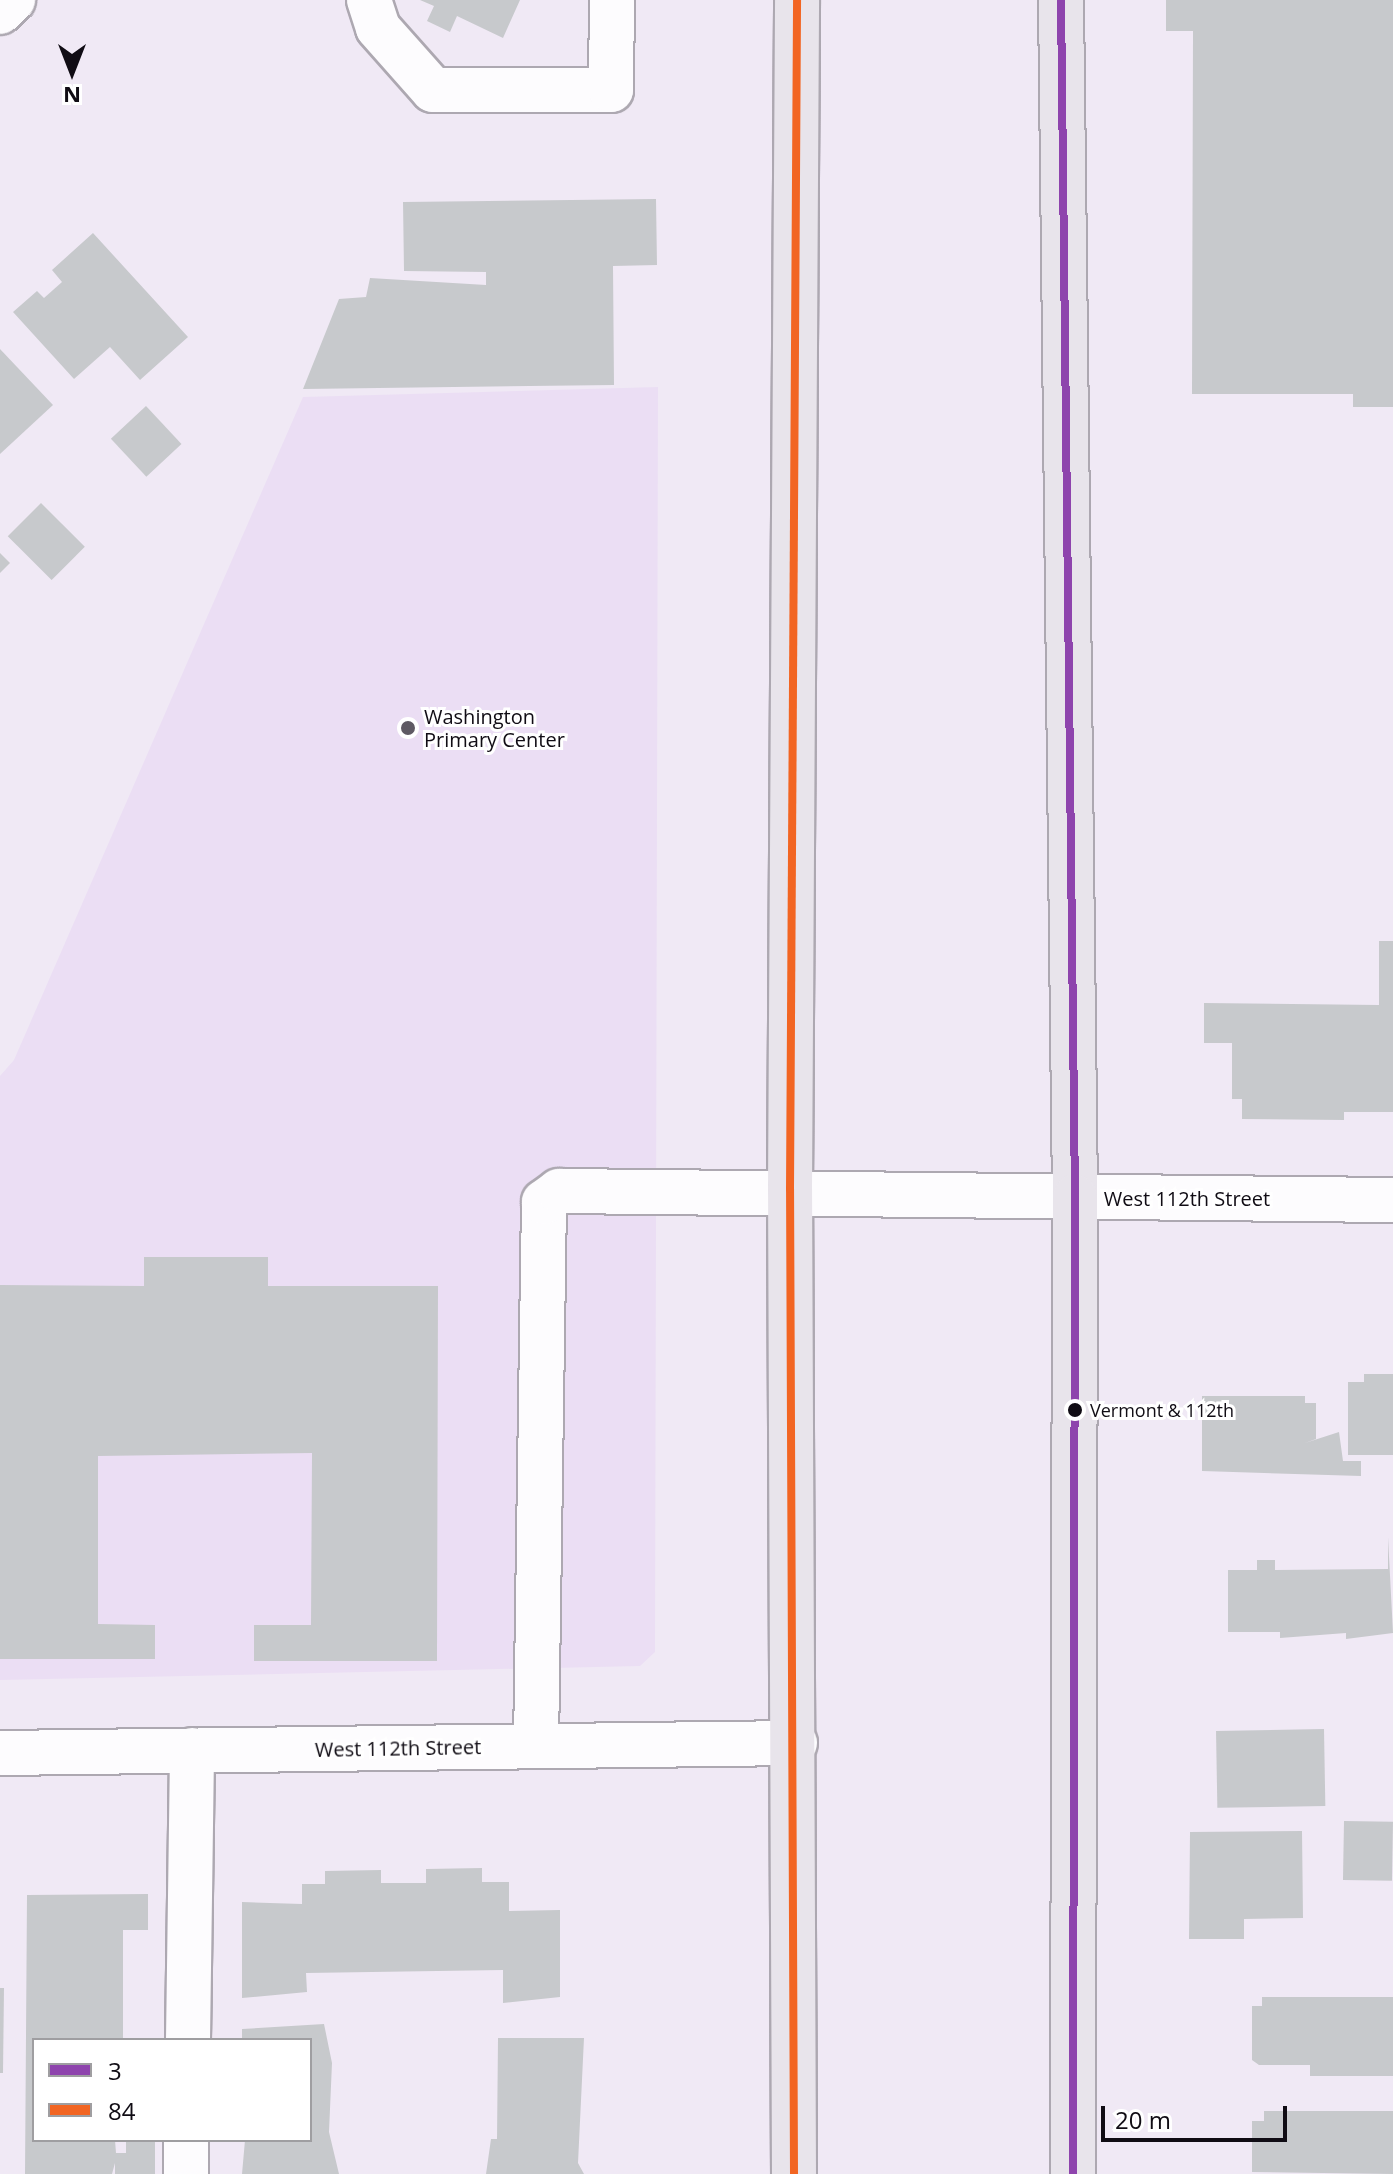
<!DOCTYPE html>
<html>
<head>
<meta charset="utf-8">
<style>
  body { margin:0 }
  #map { position:relative; width:1393px; height:2174px; overflow:hidden; background:#f0e9f5; font-family:"Open Sans",sans-serif }
  div>[style] { position:absolute }
  .built>* { inset:0; background:#ebdef4 }
  .building>* { inset:0; background:#c7c9cc; transform-origin:0 0 }
  .roads { filter:drop-shadow(2px 0 #ada8b1) drop-shadow(-2px 0 #ada8b1) drop-shadow(0 2px #ada8b1) drop-shadow(0 -2px #ada8b1) }
  .minor>* { height:44px; margin:-22px; padding:0 22px; transform-origin:22px; border-radius:22px; background:#fdfcfe }
  .major>* { height:44px; margin:-22px; padding:0 22px; transform-origin:22px; border-radius:22px; background:#e8e4eb }
  .bus-1>* { height:8px; margin:-4px; padding:0 4px; transform-origin:4px; border-radius:4px; background:#8e44ad }
  .bus-2>* { height:8px; margin:-4px; padding:0 4px; transform-origin:4px; border-radius:4px; background:#f26522 }
  .dots>* { width:22px; height:22px; translate:-50% -50%; box-sizing:border-box; border:4px solid #fff; border-radius:50% }
  span { translate:-50% -50%; white-space:nowrap; text-align:center; line-height:1.15; -webkit-text-stroke:6px #fff; paint-order:stroke }
  .bus-label { font-size:18px; color:#100c14 }
  .left { translate:0 -50%; text-align:left }
  .poi-label { font-size:20px; color:#100c14 }
  .street-label { font-size:20px; color:#100c14 }
  .legend { position:absolute; left:32px; top:2038px; width:280px; height:104px; box-sizing:border-box; background:#fff; border:2px solid #9f9ea1; margin:0; padding:10px 14px; list-style:none; font-size:24px; color:#100c14 }
  .legend li { display:flex; align-items:center; gap:16px; height:40px }
  .legend b { width:40px; border:2px solid #9f9ea1 }
  .north { position:absolute; left:32px; top:32px; width:80px; height:80px; -webkit-text-stroke:6px #fff; paint-order:stroke; rotate:180deg; font-size:22px; font-weight:700; line-height:32px; text-align:center; color:#100c14 }
  .north::after { content:''; display:block; margin:auto; width:28px; height:36px; background:#100c14; clip-path:polygon(50% 0,100% 100%,50% 72%,0 100%) }
  .scale { position:absolute; left:1101px; top:2106px; width:186px; height:36px; box-sizing:border-box; border:4px solid #100c14; border-top:0; padding-left:10px; font-size:24px; line-height:28px; white-space:nowrap; color:#100c14; -webkit-text-stroke:6px #fff; paint-order:stroke }
</style>
</head>
<body>
<div id="map">
  <div class="built">
    <i style="clip-path:polygon(658px 387px,655px 1652px,640px 1666px,0 1680px,0 1076px,14px 1060px,303px 397px)"></i>
  </div>
  <div class="building">
    <i style="clip-path:polygon(420px 0,520px 0,503px 38px,457px 16px,450px 32px,427px 21px,434px 6px)"></i>
    <i style="clip-path:polygon(1166px 0,1393px 0,1393px 407px,1353px 407px,1353px 394px,1192px 394px,1193px 31px,1166px 31px)"></i>
    <i style="clip-path:polygon(656px 199px,657px 265px,613px 266px,614px 385px,303px 389px,339px 299px,366px 297px,370px 278px,486px 285px,486px 272px,404px 271px,403px 202px)"></i>
    <i style="clip-path:polygon(93px 233px,188px 337px,140px 380px,110px 347px,74px 379px,13px 312px,37px 291px,44px 298px,62px 282px,52px 270px)"></i>
    <i style="clip-path:polygon(0 349px,53px 405px,0 454px)"></i>
    <i style="left:146px;top:406px;width:52px;height:48px;rotate:47deg"></i>
    <i style="left:41px;top:503px;width:62px;height:47px;rotate:45deg"></i>
    <i style="clip-path:polygon(0 553px,10px 563px,0 573px)"></i>
    <i style="clip-path:polygon(1379px 941px,1393px 941px,1393px 1112px,1344px 1112px,1344px 1120px,1242px 1119px,1242px 1099px,1232px 1099px,1232px 1043px,1204px 1043px,1204px 1003px,1379px 1005px)"></i>
    <i style="clip-path:polygon(144px 1257px,268px 1257px,268px 1286px,438px 1286px,437px 1661px,254px 1661px,254px 1625px,311px 1625px,312px 1453px,98px 1456px,98px 1624px,155px 1625px,155px 1659px,0 1659px,0 1285px,144px 1286px)"></i>
    <i style="clip-path:polygon(1364px 1374px,1393px 1374px,1393px 1455px,1348px 1455px,1348px 1382px,1364px 1382px)"></i>
    <i style="clip-path:polygon(1202px 1396px,1305px 1396px,1305px 1403px,1316px 1403px,1316px 1439px,1305px 1443px,1339px 1432px,1343px 1461px,1361px 1461px,1361px 1476px,1202px 1471px)"></i>
    <i style="clip-path:polygon(1388px 1537px,1393px 1633px,1346px 1639px,1346px 1633px,1280px 1638px,1280px 1632px,1228px 1632px,1228px 1570px,1257px 1570px,1257px 1560px,1275px 1560px,1275px 1570px,1388px 1569px)"></i>
    <i style="left:1324px;top:1729px;width:77px;height:108px;rotate:89deg"></i>
    <i style="left:1344px;top:1821px;width:49px;height:59px;rotate:1deg"></i>
    <i style="clip-path:polygon(1302px 1831px,1303px 1918px,1244px 1919px,1244px 1939px,1189px 1939px,1190px 1832px)"></i>
    <i style="clip-path:polygon(482px 1868px,482px 1882px,509px 1882px,509px 1911px,560px 1910px,560px 1997px,503px 2003px,503px 1970px,306px 1973px,307px 1992px,242px 1998px,242px 1902px,302px 1904px,302px 1884px,325px 1884px,325px 1871px,381px 1870px,381px 1883px,426px 1883px,426px 1869px)"></i>
    <i style="clip-path:polygon(148px 1894px,148px 1930px,123px 1930px,123px 2040px,34px 2040px,34px 2140px,115px 2140px,116px 2153px,126px 2153px,126px 2140px,155px 2140px,155px 2174px,115px 2174px,115px 2163px,112px 2174px,25px 2174px,27px 1895px)"></i>
    <i style="clip-path:polygon(0 1988px,4px 1988px,3px 2073px,0 2073px)"></i>
    <i style="clip-path:polygon(1262px 1997px,1393px 1997px,1393px 2076px,1310px 2076px,1310px 2065px,1259px 2065px,1252px 2060px,1252px 2006px,1262px 2006px)"></i>
    <i style="clip-path:polygon(324px 2024px,332px 2063px,329px 2132px,339px 2174px,242px 2174px,245px 2140px,310px 2140px,310px 2040px,242px 2040px,242px 2029px)"></i>
    <i style="clip-path:polygon(498px 2038px,584px 2038px,578px 2163px,584px 2174px,486px 2174px,491px 2139px,497px 2139px)"></i>
    <i style="clip-path:polygon(1264px 2111px,1393px 2111px,1393px 2174px,1252px 2172px,1252px 2121px,1264px 2121px)"></i>
  </div>
  <div class="roads">
    <div class="minor">
      <i style="left:369px;top:0;width:29px;rotate:72deg"></i>
      <i style="left:378px;top:28px;width:83px;rotate:48.4deg"></i>
      <i style="left:433px;top:90px;width:178px"></i>
      <i style="left:611px;top:90px;width:90px;rotate:-89.4deg"></i>
      <i style="left:0;top:12px;width:18px;rotate:-43deg"></i>
      <i style="left:536px;top:1746px;width:544px;rotate:-89.16deg"></i>
      <i style="left:544px;top:1202px;width:19px;rotate:-36deg"></i>
      <i style="left:559px;top:1191px;width:834px;rotate:0.62deg"></i>
      <i style="left:0;top:1753px;width:795px;rotate:-0.72deg"></i>
      <i style="left:188px;top:2040px;width:290px;rotate:-89.2deg"></i>
      <i style="left:186px;top:2174px;width:34px;rotate:-90deg"></i>
    </div>
    <div class="major">
      <i style="left:1061px;top:0;width:1197px;rotate:89.33deg"></i>
      <i style="left:1075px;top:1197px;width:977px;rotate:90.12deg"></i>
      <i style="left:794px;top:2174px;width:985px;rotate:-90.23deg"></i>
      <i style="left:790px;top:1189px;width:1189px;rotate:-89.66deg"></i>
    </div>
  </div>
  <div class="bus-1">
    <i style="left:1061px;top:0;width:1197px;rotate:89.33deg"></i>
    <i style="left:1075px;top:1197px;width:977px;rotate:90.12deg"></i>
  </div>
  <div class="bus-2">
    <i style="left:794px;top:2174px;width:985px;rotate:-90.23deg"></i>
    <i style="left:790px;top:1189px;width:1189px;rotate:-89.66deg"></i>
  </div>
  <div class="dots">
    <i style="left:408px;top:728px;background:#5e5963"></i>
    <i style="left:1075px;top:1410px;background:#100c14"></i>
  </div>
  <div class="bus-label">
    <span class="left" style="left:1090px;top:1410px">Vermont &amp; 112th</span>
  </div>
  <div class="poi-label">
    <span class="left" style="left:424px;top:728px">Washington<br>Primary Center</span>
  </div>
  <div class="street-label">
    <span style="left:1187px;top:1198px">West 112th Street</span>
    <span style="left:398px;top:1748px;rotate:-1deg">West 112th Street</span>
  </div>
  <ul class="legend">
  <li><b style="height:10px;background:#8e44ad"></b>3</li>
  <li><b style="height:10px;background:#f26522"></b>84</li>
  </ul>
  <div class="north">N</div>
  <div class="scale">20 m</div>
</div>
</body>
</html>
